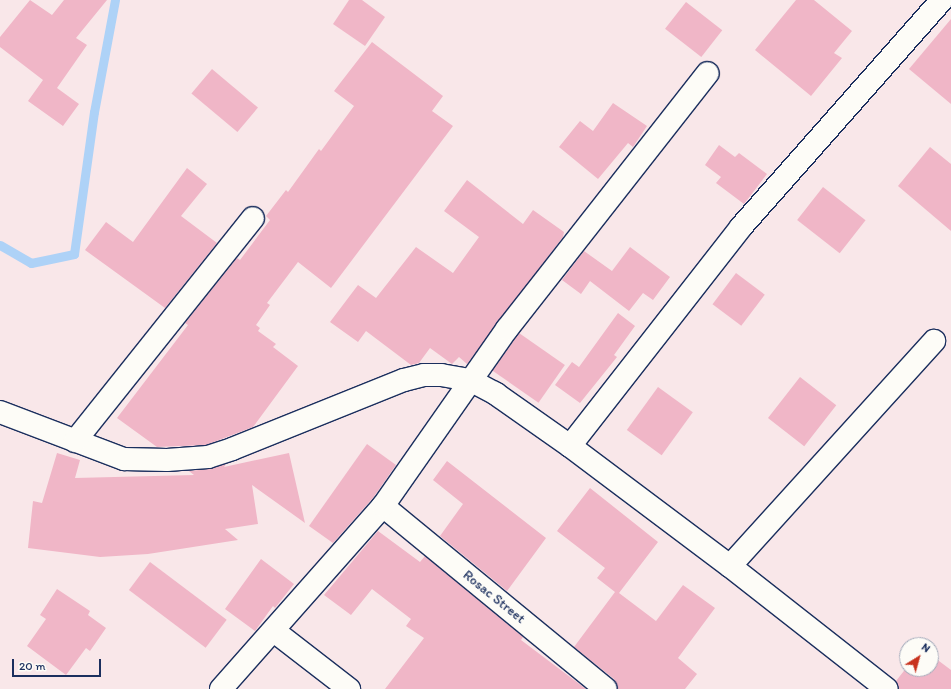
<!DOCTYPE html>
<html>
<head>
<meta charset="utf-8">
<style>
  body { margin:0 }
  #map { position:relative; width:951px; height:689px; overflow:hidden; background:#f9e7e9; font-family:Itim,sans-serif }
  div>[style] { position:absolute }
  .stream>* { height:9px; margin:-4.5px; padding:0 4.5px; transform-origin:4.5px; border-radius:4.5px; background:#aed2f7 }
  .building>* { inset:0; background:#f0b6c7; transform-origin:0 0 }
  .roads { filter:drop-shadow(1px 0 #1b2f5e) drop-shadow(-1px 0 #1b2f5e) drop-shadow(0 1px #1b2f5e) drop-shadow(0 -1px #1b2f5e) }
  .street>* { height:22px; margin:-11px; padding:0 11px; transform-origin:11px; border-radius:11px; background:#fdfcf7 }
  span { translate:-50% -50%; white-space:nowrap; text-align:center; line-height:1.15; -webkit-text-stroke:3px #fdfcf7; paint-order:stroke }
  .street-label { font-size:14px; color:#1b2f5e }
  .north { position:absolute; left:899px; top:637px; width:40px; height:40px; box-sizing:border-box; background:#fdfcf7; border:1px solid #a3aaba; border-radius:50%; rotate:37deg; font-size:11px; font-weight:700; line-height:16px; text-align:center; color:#1b2f5e }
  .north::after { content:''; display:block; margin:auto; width:14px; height:18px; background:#c8321e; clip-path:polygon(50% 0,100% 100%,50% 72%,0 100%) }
  .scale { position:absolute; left:12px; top:659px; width:89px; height:18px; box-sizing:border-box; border:2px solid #1b2f5e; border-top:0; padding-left:5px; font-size:12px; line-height:14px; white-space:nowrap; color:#1b2f5e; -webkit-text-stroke:3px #fdfcf7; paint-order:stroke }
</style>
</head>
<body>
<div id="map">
  <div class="stream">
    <i style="left:0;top:245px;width:36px;rotate:30deg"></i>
    <i style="left:31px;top:263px;width:44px;rotate:-11.8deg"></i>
    <i style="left:74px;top:254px;width:143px;rotate:-82deg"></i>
    <i style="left:94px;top:112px;width:114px;rotate:-79.4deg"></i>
  </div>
  <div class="building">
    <i style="clip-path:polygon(30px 0,52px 15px,64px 0,107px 0,76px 38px,87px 45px,57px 88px,79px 104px,63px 126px,28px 101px,43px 80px,0 47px,0 37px)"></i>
    <i style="clip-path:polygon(349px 0,362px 0,385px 17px,365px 46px,333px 24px)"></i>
    <i style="clip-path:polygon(796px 0,814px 0,852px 31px,834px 53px,842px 58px,811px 96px,755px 50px)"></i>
    <i style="left:686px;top:2px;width:46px;height:34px;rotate:38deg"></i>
    <i style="clip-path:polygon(951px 19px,951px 104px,909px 69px)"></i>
    <i style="clip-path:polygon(372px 42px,443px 96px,432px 111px,453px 126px,331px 288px,298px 262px,267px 303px,270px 305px,256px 325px,260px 328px,258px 331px,276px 344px,273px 347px,298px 366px,253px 427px,206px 445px,157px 447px,117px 418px,188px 325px,185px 323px,237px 258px,240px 260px,270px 220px,266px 216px,286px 190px,288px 192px,319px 149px,321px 151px,354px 106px,334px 91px)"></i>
    <i style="left:212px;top:69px;width:60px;height:32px;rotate:40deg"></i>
    <i style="clip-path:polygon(613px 103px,647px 126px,633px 147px,628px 143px,598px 179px,559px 147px,580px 121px,593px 131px)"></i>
    <i style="clip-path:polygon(719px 145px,735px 157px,739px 153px,767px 174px,744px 204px,716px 183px,721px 177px,705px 165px)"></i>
    <i style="clip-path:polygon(930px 147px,951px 164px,951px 231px,898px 186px)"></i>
    <i style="clip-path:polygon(187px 168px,207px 184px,181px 216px,217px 243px,165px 308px,85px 250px,106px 222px,133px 242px)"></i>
    <i style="clip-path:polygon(467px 180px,523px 224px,533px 210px,564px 232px,563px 237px,467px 364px,459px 357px,452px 364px,430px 348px,419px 363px,411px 365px,366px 331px,358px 342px,330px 322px,358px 285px,376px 298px,416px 247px,453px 273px,479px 237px,444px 211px)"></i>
    <i style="left:823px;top:187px;width:54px;height:42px;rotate:38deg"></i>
    <i style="clip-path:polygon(630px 247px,670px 277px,653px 300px,643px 293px,629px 311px,590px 281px,581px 294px,562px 280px,584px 251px,612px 271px)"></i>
    <i style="left:736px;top:273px;width:36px;height:39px;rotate:37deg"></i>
    <i style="clip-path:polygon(618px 313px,635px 326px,614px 355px,617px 357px,580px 403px,555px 385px,572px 362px,579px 367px)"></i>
    <i style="left:519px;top:333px;width:56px;height:46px;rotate:35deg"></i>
    <i style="left:800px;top:377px;width:46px;height:52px;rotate:38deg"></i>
    <i style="left:658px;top:387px;width:43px;height:53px;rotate:36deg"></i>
    <i style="clip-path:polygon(367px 444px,396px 465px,373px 498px,333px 543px,309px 526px)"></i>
    <i style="clip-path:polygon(57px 453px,80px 460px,75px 478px,194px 475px,189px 471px,209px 469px,226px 464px,224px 467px,289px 453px,305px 523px,252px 485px,258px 524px,225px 529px,238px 540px,148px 554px,100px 557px,28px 548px,33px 501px,42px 503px)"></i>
    <i style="clip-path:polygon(447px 461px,546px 538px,507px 591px,440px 536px,463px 504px,433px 480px)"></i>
    <i style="clip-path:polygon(590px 488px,658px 542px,619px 593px,656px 621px,683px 585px,715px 608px,678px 658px,697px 674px,685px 689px,618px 689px,614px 679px,574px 647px,615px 592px,597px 578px,605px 568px,557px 531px)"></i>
    <i style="clip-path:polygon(378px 531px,420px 562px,425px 556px,523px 637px,521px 640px,586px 689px,385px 689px,424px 638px,406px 626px,411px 619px,372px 589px,351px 615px,324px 595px)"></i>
    <i style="clip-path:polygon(261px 559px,294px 584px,275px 608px,273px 606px,255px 631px,225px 609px)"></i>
    <i style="left:150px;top:562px;width:96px;height:35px;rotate:37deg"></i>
    <i style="clip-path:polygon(57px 589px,90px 611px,88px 615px,106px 628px,90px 651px,86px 648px,66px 675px,27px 646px,46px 619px,40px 615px)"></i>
    <i style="clip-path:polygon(931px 655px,951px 670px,951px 689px,899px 689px,896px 681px,907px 667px,907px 669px,931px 669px)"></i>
  </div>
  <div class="roads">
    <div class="street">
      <i style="left:0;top:412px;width:133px;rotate:20.8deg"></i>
      <i style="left:124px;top:459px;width:43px;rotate:1.3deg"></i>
      <i style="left:167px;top:460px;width:41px;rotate:-4.2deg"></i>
      <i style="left:208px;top:457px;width:25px;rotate:-18deg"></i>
      <i style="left:232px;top:449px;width:185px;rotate:-21.9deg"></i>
      <i style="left:404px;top:380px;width:21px;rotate:-14deg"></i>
      <i style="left:424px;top:375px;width:17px"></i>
      <i style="left:441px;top:375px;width:29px;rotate:10deg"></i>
      <i style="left:470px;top:380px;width:30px;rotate:28deg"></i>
      <i style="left:496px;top:394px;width:90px;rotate:35.1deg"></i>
      <i style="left:570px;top:446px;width:200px;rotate:36.9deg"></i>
      <i style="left:730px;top:566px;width:199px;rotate:38.1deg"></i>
      <i style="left:75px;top:441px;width:285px;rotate:-51.4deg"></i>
      <i style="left:570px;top:446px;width:278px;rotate:-52deg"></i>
      <i style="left:741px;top:227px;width:303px;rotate:-48.5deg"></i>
      <i style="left:383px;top:506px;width:288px;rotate:39.4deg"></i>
      <i style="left:730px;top:566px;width:304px;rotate:-47.8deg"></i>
      <i style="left:274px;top:631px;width:95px;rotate:37.7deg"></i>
      <i style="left:221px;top:689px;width:244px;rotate:-48.5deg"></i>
      <i style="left:383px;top:506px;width:216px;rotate:-55deg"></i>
      <i style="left:507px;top:329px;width:325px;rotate:-51.9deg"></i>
    </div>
  </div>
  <div class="street-label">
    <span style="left:494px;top:597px;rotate:39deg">Rosac Street</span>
  </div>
  <div class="north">N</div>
  <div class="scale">20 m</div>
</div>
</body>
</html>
